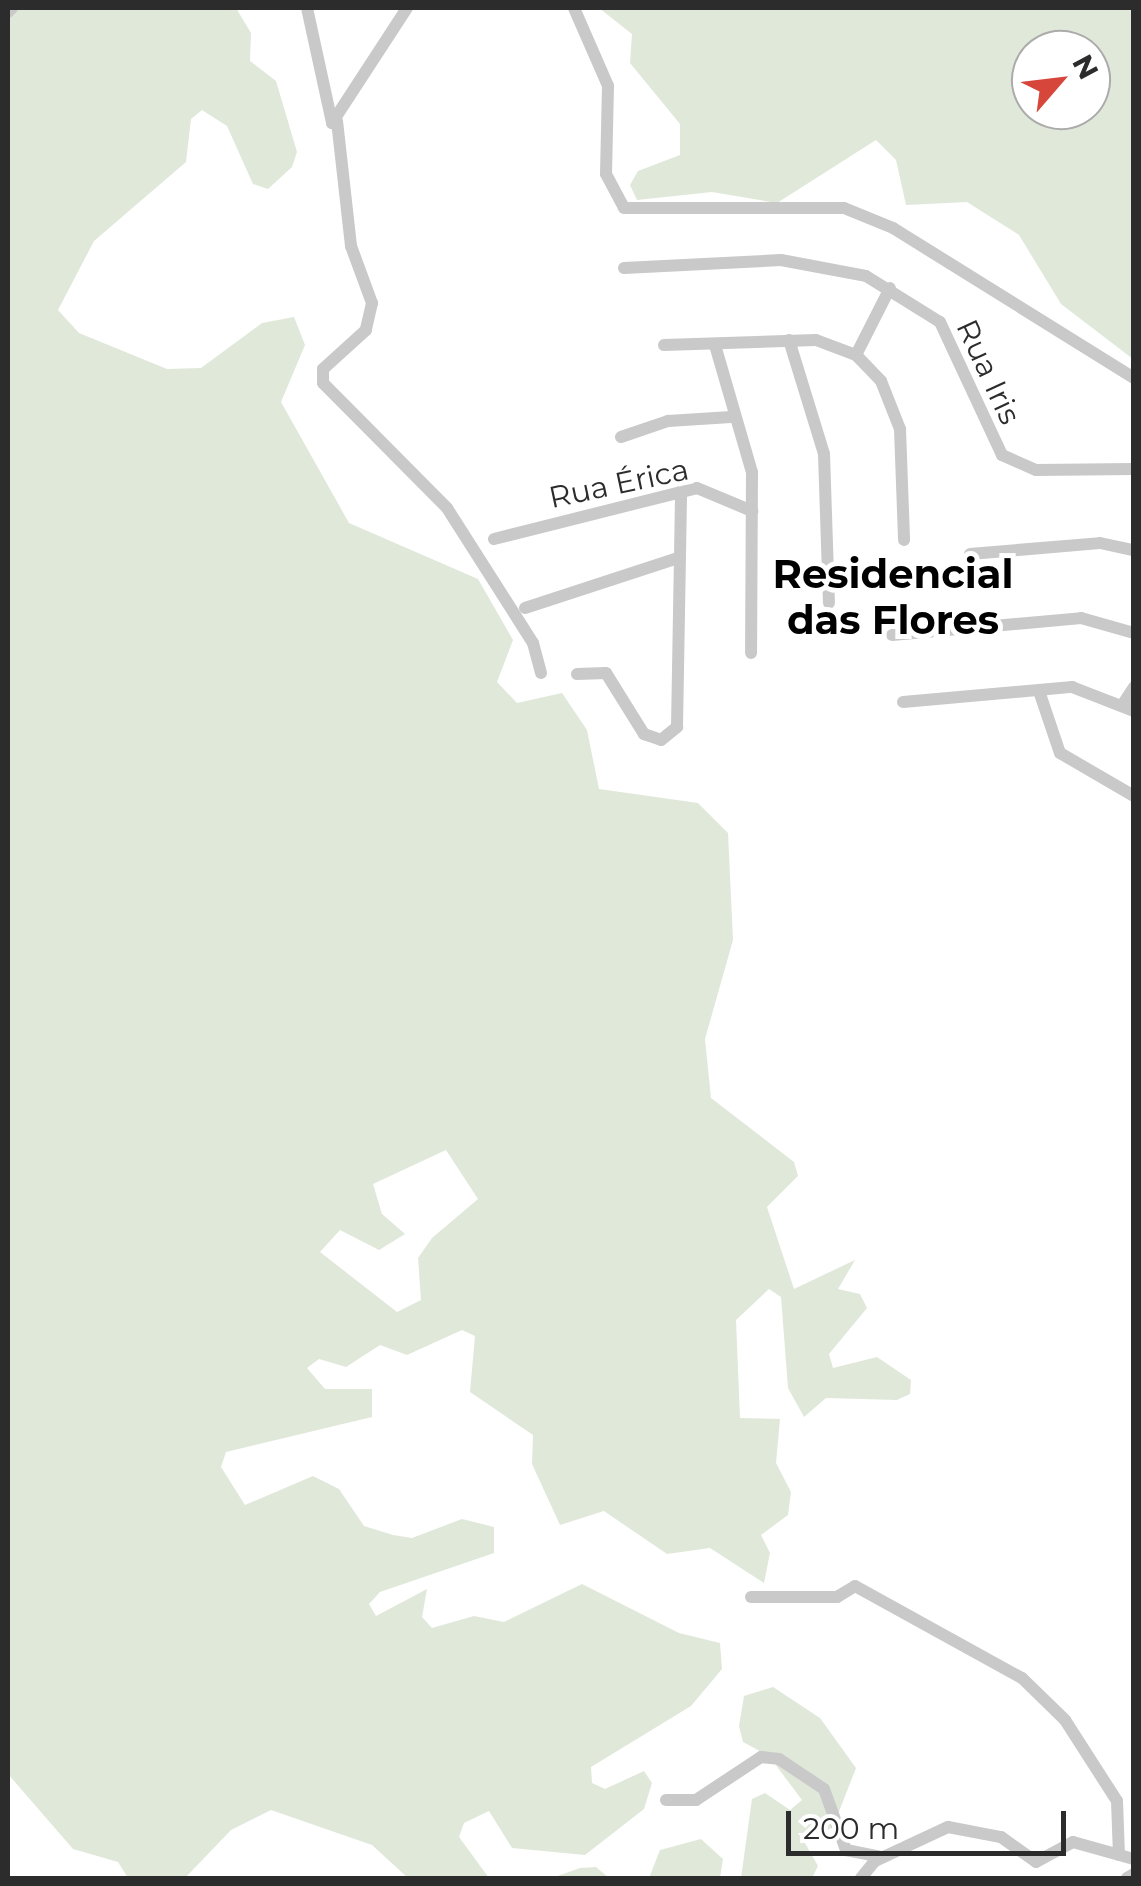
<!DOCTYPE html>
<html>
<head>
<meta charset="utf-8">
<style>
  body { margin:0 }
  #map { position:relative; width:1141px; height:1886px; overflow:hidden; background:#fff; font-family:Montserrat,sans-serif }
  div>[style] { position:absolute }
  .green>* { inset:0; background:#e0e8da }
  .minor>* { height:12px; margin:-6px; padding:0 6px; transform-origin:6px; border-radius:6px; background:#c9c9c9 }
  span { translate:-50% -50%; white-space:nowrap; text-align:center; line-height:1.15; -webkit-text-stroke:10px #fff; paint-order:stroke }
  .street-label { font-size:30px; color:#2c2c2c }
  .district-label { font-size:40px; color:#000; font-weight:700 }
  .frame { position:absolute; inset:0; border:10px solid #2c2c2c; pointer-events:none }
  .north { position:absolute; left:1011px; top:30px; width:100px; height:100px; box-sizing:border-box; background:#fff; border:2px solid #ababab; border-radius:50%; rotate:62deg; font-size:28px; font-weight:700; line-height:40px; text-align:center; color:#2c2c2c }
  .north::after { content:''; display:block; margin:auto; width:35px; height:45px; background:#d6463b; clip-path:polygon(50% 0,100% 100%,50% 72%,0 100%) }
  .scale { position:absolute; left:786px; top:1811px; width:280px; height:45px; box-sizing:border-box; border:5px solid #2c2c2c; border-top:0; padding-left:12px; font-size:30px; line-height:35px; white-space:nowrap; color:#2c2c2c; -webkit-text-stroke:8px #fff; paint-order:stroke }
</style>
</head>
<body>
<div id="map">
  <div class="green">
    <i style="clip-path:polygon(evenodd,8px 8px,236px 8px,251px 33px,250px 61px,276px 81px,297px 152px,292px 167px,268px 189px,253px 184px,227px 126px,202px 110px,191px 119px,186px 162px,94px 241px,58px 310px,79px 333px,167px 369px,201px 368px,262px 323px,294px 317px,305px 345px,281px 402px,349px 523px,478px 579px,513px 640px,497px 682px,517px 703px,562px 693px,587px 730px,599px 789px,698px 803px,728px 833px,733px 940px,705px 1039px,711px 1098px,794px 1162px,798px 1176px,767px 1207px,794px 1289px,855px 1260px,838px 1289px,860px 1294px,867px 1308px,829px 1354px,833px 1368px,877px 1357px,911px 1380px,910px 1394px,897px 1400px,826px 1398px,804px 1417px,788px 1388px,781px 1297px,769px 1289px,736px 1320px,740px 1418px,780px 1419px,776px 1463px,791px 1492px,788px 1515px,761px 1535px,770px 1553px,764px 1583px,710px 1548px,667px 1554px,604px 1511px,560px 1525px,532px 1464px,533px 1435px,470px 1392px,475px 1336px,462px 1330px,407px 1355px,380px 1345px,346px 1367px,319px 1359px,307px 1368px,325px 1389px,372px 1389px,372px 1417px,226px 1452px,221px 1467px,245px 1505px,313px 1476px,339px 1489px,364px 1526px,393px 1535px,412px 1538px,462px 1519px,494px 1527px,494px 1553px,380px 1592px,369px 1604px,376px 1616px,427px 1589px,422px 1617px,432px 1628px,474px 1616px,504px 1622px,582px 1584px,679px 1633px,720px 1643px,722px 1669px,691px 1706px,591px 1767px,592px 1783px,605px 1789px,644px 1771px,652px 1783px,644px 1809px,585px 1855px,512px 1848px,489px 1811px,464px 1823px,459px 1837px,489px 1878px,408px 1878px,372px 1845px,271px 1810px,231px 1830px,185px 1878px,128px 1878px,118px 1862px,73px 1849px,8px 1774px,8px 8px,446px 1150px,478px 1199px,432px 1238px,418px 1258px,421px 1300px,397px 1312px,320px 1252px,340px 1230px,379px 1250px,405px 1234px,382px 1214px,373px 1184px,446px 1150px)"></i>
    <i style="clip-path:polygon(evenodd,599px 8px,1133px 8px,1133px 359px,1061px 304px,1019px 235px,967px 202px,906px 205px,896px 160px,876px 140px,777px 203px,712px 192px,637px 200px,630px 185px,638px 171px,680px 155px,680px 124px,630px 63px,632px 34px,599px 8px,1031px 50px,1091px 50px,1091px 110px,1031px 110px,1031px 50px)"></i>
    <i style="clip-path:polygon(773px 1687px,820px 1718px,856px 1768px,833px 1827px,805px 1843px,818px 1866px,812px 1878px,741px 1878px,752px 1799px,765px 1793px,790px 1810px,802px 1800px,769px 1756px,743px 1742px,739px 1726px,744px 1696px)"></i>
    <i style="clip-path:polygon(701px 1839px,723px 1859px,720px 1878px,649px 1878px,660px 1850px)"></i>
    <i style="clip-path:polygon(596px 1867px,609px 1878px,552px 1878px,580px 1868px)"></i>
  </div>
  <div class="minor">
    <i style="left:307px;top:8px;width:118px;rotate:77.7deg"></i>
    <i style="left:332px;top:123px;width:137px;rotate:-56.9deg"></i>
    <i style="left:574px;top:8px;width:85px;rotate:66.4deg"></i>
    <i style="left:608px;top:86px;width:88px;rotate:91.3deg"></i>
    <i style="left:606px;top:174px;width:38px;rotate:62deg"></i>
    <i style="left:624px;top:208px;width:220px"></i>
    <i style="left:844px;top:208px;width:53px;rotate:22.2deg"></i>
    <i style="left:893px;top:228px;width:284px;rotate:31.9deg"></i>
    <i style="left:8px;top:12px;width:6px;rotate:-45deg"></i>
    <i style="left:337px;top:121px;width:126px;rotate:83.6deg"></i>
    <i style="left:351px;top:246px;width:61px;rotate:69.8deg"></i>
    <i style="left:372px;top:303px;width:28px;rotate:103deg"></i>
    <i style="left:366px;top:330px;width:58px;rotate:137.8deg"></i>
    <i style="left:323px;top:369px;width:14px;rotate:90deg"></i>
    <i style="left:323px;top:383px;width:176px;rotate:45.2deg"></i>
    <i style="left:447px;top:508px;width:160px;rotate:57.5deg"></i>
    <i style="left:533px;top:643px;width:31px;rotate:75deg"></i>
    <i style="left:624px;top:268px;width:157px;rotate:-2.9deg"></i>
    <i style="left:781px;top:260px;width:86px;rotate:10.7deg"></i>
    <i style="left:866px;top:276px;width:87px;rotate:31.9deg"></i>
    <i style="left:940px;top:322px;width:147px;rotate:65deg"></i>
    <i style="left:1002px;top:455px;width:37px;rotate:24deg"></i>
    <i style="left:1036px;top:470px;width:98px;rotate:-0.6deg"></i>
    <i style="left:789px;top:340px;width:119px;rotate:72.9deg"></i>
    <i style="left:824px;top:454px;width:149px;rotate:88.1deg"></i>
    <i style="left:664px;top:345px;width:152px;rotate:-1.9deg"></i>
    <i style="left:816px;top:340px;width:43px;rotate:20.6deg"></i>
    <i style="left:856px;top:355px;width:36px;rotate:46deg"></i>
    <i style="left:881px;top:381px;width:52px;rotate:68.4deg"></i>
    <i style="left:900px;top:429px;width:111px;rotate:87.9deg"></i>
    <i style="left:715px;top:345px;width:132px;rotate:73.8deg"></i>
    <i style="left:752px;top:472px;width:181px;rotate:90.3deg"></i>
    <i style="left:856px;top:355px;width:75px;rotate:-63.1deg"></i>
    <i style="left:621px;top:437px;width:50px;rotate:-18.8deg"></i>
    <i style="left:668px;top:421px;width:63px;rotate:-3.6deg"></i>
    <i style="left:494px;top:539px;width:209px;rotate:-14.1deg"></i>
    <i style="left:697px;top:488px;width:60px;rotate:22.7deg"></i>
    <i style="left:970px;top:554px;width:130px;rotate:-4.8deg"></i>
    <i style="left:1100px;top:543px;width:35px;rotate:12deg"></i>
    <i style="left:525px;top:608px;width:161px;rotate:-18.1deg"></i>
    <i style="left:892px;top:635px;width:190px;rotate:-5.1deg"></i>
    <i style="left:1081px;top:618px;width:55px;rotate:15.8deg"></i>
    <i style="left:577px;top:674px;width:29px;rotate:-2deg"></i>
    <i style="left:606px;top:673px;width:72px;rotate:58.1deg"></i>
    <i style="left:644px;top:734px;width:18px;rotate:19deg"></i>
    <i style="left:661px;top:740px;width:21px;rotate:-39deg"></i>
    <i style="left:677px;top:727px;width:236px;rotate:-89deg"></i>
    <i style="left:1039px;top:691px;width:65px;rotate:71.3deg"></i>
    <i style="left:1060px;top:753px;width:86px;rotate:30.2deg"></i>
    <i style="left:903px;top:702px;width:170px;rotate:-5.1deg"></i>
    <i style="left:1072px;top:687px;width:66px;rotate:21.2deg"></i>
    <i style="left:1123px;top:704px;width:20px;rotate:-57deg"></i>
    <i style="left:751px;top:1597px;width:86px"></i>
    <i style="left:837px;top:1597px;width:21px;rotate:-31deg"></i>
    <i style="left:855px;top:1586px;width:191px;rotate:28.9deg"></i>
    <i style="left:1022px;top:1678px;width:60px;rotate:44.3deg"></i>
    <i style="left:1065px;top:1720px;width:96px;rotate:57.3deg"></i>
    <i style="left:1117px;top:1801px;width:54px;rotate:87.9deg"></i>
    <i style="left:666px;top:1800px;width:30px"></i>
    <i style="left:696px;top:1800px;width:78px;rotate:-33.5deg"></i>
    <i style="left:761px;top:1757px;width:18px;rotate:6deg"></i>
    <i style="left:779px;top:1759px;width:54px;rotate:33.7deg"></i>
    <i style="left:824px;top:1789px;width:65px;rotate:70.2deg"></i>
    <i style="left:846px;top:1850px;width:33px;rotate:11deg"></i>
    <i style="left:861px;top:1878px;width:22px;rotate:-51deg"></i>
    <i style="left:875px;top:1861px;width:81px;rotate:-25deg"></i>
    <i style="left:948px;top:1827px;width:54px;rotate:10.7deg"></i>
    <i style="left:1001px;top:1837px;width:43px;rotate:35.5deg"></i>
    <i style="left:1036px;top:1862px;width:42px;rotate:-28.4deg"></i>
    <i style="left:1073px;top:1842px;width:63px;rotate:15.6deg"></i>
    <i style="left:1127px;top:1878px;width:8px;rotate:-30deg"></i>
  </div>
  <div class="street-label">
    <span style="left:988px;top:372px;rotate:65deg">Rua Iris</span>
    <span style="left:619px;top:484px;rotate:-12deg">Rua Érica</span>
  </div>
  <div class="district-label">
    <span style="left:893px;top:597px">Residencial<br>das Flores</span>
  </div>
  <div class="frame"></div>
  <div class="north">N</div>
  <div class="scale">200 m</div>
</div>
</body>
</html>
